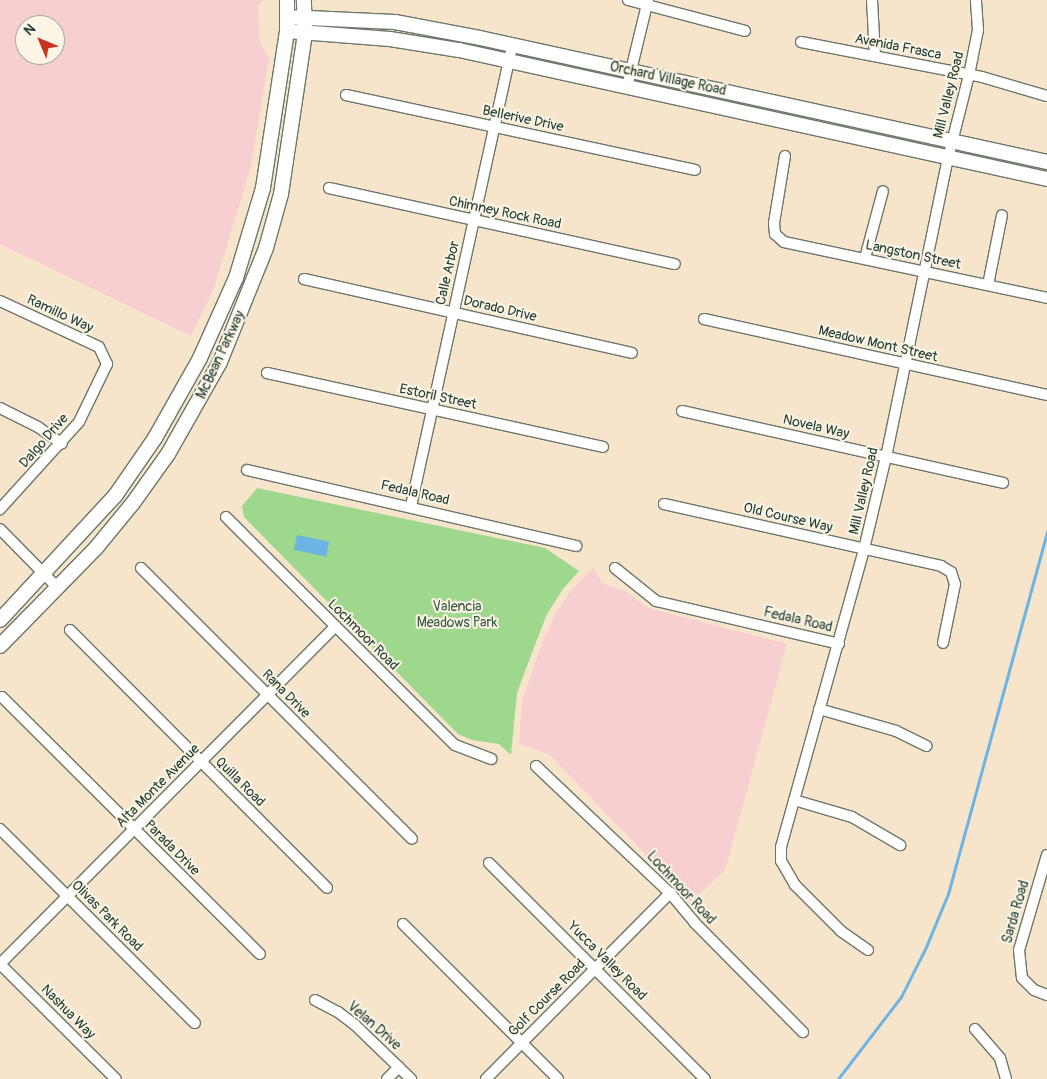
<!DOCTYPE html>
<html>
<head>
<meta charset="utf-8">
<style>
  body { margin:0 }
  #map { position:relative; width:1047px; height:1079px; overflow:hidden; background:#f6e5cb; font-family:Pangolin,sans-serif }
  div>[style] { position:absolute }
  .built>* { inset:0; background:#f7cfd0 }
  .green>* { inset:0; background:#9dd88c }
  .water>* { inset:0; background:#6cb4e3; transform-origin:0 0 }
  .stream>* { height:2.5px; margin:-1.25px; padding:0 1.25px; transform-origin:1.25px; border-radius:1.25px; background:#6cb4e3 }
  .roads { filter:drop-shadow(1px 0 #6a7869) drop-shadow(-1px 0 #6a7869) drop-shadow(0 1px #6a7869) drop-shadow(0 -1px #6a7869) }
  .minor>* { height:10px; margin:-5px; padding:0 5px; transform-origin:5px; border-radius:5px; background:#fff }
  .secondary>* { height:14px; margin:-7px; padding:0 7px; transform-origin:7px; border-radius:7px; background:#fff }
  span { translate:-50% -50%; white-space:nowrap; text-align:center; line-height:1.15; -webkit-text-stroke:4px #fcf5e5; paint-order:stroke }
  .street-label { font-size:14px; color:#1f3d34 }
  .park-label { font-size:14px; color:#385c46 }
  .north { position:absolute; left:15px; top:15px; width:50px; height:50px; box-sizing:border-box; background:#fcf5e5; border:1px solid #a4ab9e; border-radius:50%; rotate:315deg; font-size:14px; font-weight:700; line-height:20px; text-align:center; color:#1f3d34 }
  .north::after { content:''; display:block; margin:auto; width:18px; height:22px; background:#c8321e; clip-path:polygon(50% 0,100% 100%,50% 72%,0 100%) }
</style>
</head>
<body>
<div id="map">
  <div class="built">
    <i style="clip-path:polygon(evenodd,0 0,264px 0,258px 5px,260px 43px,269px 58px,250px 170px,214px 288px,191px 336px,0 244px,0 0,25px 25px,55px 25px,55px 55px,25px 55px,25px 25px)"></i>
    <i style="clip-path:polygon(593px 568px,602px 583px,625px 591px,648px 608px,787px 644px,725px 870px,691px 902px,549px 754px,519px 744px,522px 701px,543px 641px,555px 615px,572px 589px)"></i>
  </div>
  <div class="green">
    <i style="clip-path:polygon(257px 488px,545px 548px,579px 571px,563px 589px,547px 614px,533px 650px,517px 693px,511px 755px,499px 744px,472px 740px,458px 734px,244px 517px,242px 506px)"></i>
  </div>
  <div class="water">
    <i style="left:297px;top:535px;width:33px;height:15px;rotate:12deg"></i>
  </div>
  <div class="stream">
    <i style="left:838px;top:1079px;width:103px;rotate:-52.5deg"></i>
    <i style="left:901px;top:997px;width:56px;rotate:-63.4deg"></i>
    <i style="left:926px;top:947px;width:57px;rotate:-67.5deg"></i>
    <i style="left:948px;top:894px;width:376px;rotate:-74.7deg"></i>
  </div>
  <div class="roads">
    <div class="minor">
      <i style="left:628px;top:0;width:121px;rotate:14.8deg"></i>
      <i style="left:872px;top:0;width:56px;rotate:86.9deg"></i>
      <i style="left:801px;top:42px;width:184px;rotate:10.9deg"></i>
      <i style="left:982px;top:77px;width:68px;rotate:16.3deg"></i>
      <i style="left:627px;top:87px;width:89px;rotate:-76.4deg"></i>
      <i style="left:346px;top:95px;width:357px;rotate:12.1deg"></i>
      <i style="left:785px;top:156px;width:68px;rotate:99.3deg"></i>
      <i style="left:774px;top:223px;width:11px;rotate:85deg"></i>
      <i style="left:775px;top:234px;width:12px;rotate:42deg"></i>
      <i style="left:784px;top:242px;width:269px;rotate:12deg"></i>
      <i style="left:329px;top:188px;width:354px;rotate:12.4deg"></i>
      <i style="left:865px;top:258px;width:69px;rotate:-75deg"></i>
      <i style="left:304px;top:279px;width:336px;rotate:12.7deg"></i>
      <i style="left:988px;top:285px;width:71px;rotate:-78.7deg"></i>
      <i style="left:0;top:301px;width:109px;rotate:24.9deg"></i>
      <i style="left:99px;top:347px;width:19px;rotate:65deg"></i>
      <i style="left:107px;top:364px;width:64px;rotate:115.8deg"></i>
      <i style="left:79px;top:422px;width:118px;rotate:132.2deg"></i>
      <i style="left:704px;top:319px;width:351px;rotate:12.5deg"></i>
      <i style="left:267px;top:373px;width:344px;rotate:12.4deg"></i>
      <i style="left:0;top:408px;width:42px;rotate:26.6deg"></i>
      <i style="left:38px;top:427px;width:29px;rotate:35deg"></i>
      <i style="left:682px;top:411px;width:329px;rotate:12.6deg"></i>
      <i style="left:247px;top:470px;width:338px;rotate:13deg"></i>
      <i style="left:664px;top:504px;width:284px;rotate:12.6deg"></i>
      <i style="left:941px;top:566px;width:12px;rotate:31deg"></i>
      <i style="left:951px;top:572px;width:13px;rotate:72deg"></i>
      <i style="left:955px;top:584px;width:60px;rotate:101.5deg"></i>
      <i style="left:411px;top:506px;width:472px;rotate:-77.6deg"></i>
      <i style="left:226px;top:517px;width:323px;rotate:44.9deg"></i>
      <i style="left:455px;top:745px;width:39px;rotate:21deg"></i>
      <i style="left:0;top:529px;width:83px;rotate:45.5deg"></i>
      <i style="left:141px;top:568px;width:383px;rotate:45deg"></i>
      <i style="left:615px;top:568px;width:53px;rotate:38.8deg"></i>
      <i style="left:656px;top:601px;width:188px;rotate:13.2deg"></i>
      <i style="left:70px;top:630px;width:364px;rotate:45.1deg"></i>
      <i style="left:2px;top:697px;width:364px;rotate:44.9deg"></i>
      <i style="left:819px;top:709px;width:80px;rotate:15.9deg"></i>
      <i style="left:896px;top:731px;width:34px;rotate:26deg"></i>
      <i style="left:536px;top:766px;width:185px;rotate:43.5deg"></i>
      <i style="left:670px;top:893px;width:38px;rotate:50deg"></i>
      <i style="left:694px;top:922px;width:155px;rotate:45.3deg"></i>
      <i style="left:794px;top:800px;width:60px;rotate:16.3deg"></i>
      <i style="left:852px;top:817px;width:56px;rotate:30.3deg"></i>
      <i style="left:0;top:829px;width:275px;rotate:44.9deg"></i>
      <i style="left:1047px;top:855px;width:99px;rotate:106.4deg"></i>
      <i style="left:1019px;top:950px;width:28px;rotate:84deg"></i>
      <i style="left:1022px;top:978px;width:17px;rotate:45deg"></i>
      <i style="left:1034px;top:990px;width:14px;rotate:21deg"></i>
      <i style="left:489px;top:863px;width:305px;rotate:45deg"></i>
      <i style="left:403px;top:924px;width:219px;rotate:45deg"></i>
      <i style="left:868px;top:950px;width:33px;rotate:-145deg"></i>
      <i style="left:841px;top:931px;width:65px;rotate:-135deg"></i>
      <i style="left:795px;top:885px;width:28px;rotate:-120deg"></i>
      <i style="left:781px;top:861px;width:14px;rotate:-90deg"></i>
      <i style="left:781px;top:847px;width:309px;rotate:-74.4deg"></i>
      <i style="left:864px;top:549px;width:95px;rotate:-76.6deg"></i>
      <i style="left:886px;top:457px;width:305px;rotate:-78.3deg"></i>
      <i style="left:948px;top:158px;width:86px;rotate:-75.8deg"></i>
      <i style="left:969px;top:75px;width:46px;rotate:-78.7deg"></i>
      <i style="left:978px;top:30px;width:30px;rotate:-94deg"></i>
      <i style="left:0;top:964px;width:475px;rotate:-45.2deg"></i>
      <i style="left:0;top:964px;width:163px;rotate:44.8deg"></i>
      <i style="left:315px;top:1000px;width:26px;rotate:28deg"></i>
      <i style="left:338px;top:1012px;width:21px;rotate:37deg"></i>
      <i style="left:355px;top:1025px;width:78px;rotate:44deg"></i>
      <i style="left:975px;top:1029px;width:38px;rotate:49deg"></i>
      <i style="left:1000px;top:1058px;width:22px;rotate:74deg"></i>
      <i style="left:387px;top:1079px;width:17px;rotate:-45deg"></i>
      <i style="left:486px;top:1079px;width:262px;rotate:-45.3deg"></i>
    </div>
    <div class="secondary">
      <i style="left:287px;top:17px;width:108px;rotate:2.7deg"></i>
      <i style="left:395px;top:22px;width:86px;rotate:10.7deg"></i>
      <i style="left:480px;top:38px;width:580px;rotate:12.34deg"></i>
      <i style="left:287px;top:31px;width:103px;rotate:4.4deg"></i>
      <i style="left:390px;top:39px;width:70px;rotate:9.1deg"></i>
      <i style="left:459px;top:50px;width:602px;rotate:12.37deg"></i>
      <i style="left:0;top:620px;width:169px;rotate:-47.2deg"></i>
      <i style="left:115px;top:496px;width:70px;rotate:-55.4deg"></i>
      <i style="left:155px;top:438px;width:92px;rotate:-60.6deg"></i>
      <i style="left:200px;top:358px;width:88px;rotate:-65.8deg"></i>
      <i style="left:236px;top:278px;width:94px;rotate:-73.3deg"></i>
      <i style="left:263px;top:188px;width:159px;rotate:-81.3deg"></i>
      <i style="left:287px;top:31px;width:31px;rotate:-90deg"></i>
      <i style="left:0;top:646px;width:137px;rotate:-45.6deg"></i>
      <i style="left:96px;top:548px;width:58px;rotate:-50.6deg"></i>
      <i style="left:133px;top:503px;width:60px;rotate:-54.5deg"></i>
      <i style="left:168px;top:454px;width:106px;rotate:-60.5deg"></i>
      <i style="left:220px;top:362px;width:123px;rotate:-68deg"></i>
      <i style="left:266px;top:248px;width:56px;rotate:-74.5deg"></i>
      <i style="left:281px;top:194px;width:163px;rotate:-81.5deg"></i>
      <i style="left:305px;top:33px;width:33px;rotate:-92deg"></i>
    </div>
  </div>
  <div class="street-label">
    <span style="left:898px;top:47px;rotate:11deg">Avenida Frasca</span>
    <span style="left:668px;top:79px;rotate:12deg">Orchard Village Road</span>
    <span style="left:949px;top:95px;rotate:-76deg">Mill Valley Road</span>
    <span style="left:523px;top:119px;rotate:12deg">Bellerive Drive</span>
    <span style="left:505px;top:213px;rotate:12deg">Chimney Rock Road</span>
    <span style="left:913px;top:255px;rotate:12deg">Langston Street</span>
    <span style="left:448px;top:273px;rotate:-77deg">Calle Arbor</span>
    <span style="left:500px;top:309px;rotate:13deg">Dorado Drive</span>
    <span style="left:60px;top:314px;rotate:25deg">Ramillo Way</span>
    <span style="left:878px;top:344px;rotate:13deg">Meadow Mont Street</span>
    <span style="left:221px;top:355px;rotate:-65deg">McBean Parkway</span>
    <span style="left:438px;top:397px;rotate:12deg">Estoril Street</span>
    <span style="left:816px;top:427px;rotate:13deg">Novela Way</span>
    <span style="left:44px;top:441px;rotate:-49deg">Dalgo Drive</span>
    <span style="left:864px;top:491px;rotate:-77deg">Mill Valley Road</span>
    <span style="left:415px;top:493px;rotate:13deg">Fedala Road</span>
    <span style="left:788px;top:518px;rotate:13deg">Old Course Way</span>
    <span style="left:798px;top:620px;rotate:13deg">Fedala Road</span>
    <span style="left:363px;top:635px;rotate:45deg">Lochmoor Road</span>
    <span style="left:286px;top:694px;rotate:45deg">Rana Drive</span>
    <span style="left:240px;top:782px;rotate:45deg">Quilla Road</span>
    <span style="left:158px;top:786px;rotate:-45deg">Alta Monte Avenue</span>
    <span style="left:172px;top:848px;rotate:45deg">Parada Drive</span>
    <span style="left:681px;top:888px;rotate:47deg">Lochmoor Road</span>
    <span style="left:1016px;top:912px;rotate:-74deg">Sarda Road</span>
    <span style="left:107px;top:916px;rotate:45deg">Olivas Park Road</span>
    <span style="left:607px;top:961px;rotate:45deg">Yucca Valley Road</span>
    <span style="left:547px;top:998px;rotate:-45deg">Golf Course Road</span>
    <span style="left:68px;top:1012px;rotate:45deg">Nashua Way</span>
    <span style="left:374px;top:1026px;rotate:41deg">Velan Drive</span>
  </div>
  <div class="park-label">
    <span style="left:457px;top:615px">Valencia<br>Meadows Park</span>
  </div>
  <div class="north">N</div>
</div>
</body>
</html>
